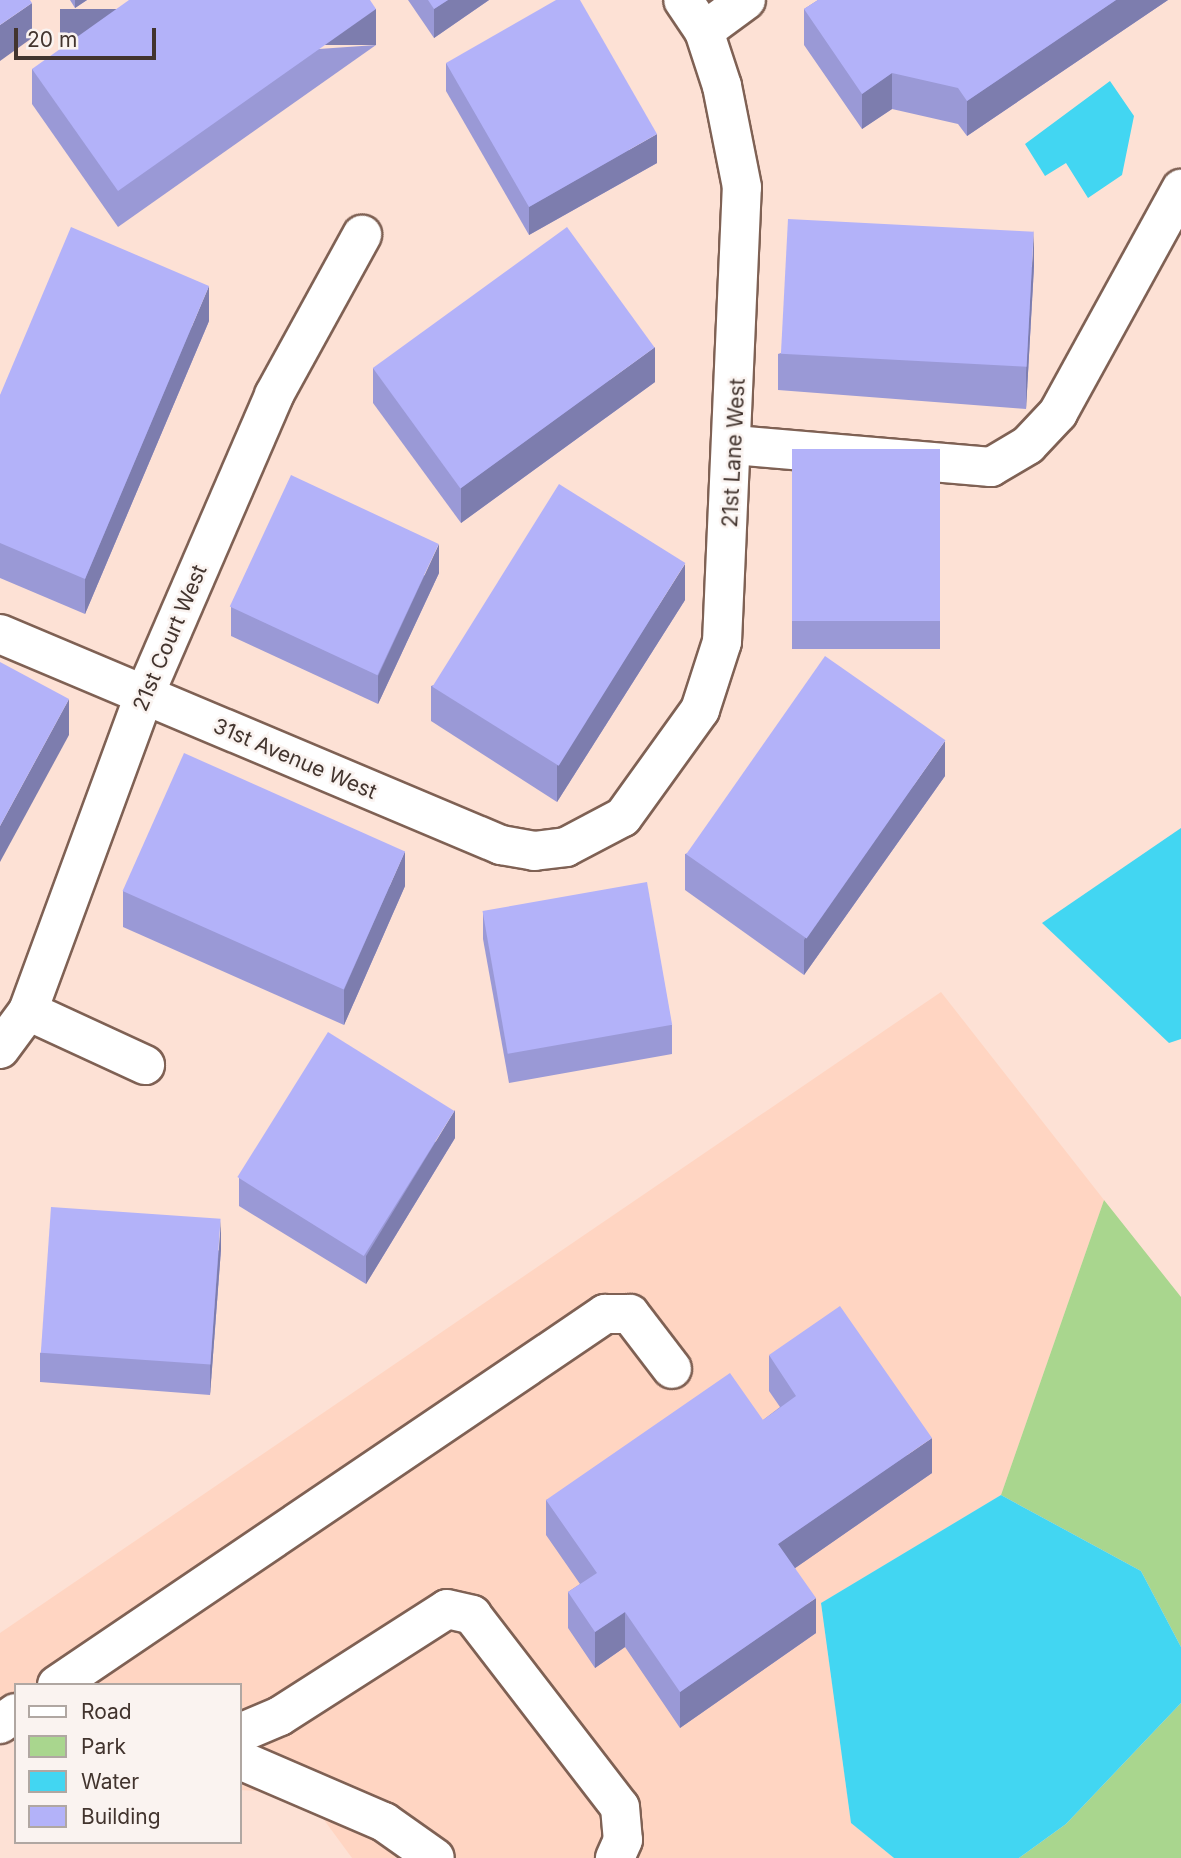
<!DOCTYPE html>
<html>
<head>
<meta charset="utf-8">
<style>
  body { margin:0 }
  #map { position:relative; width:1181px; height:1858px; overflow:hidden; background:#fde1d5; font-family:Inter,sans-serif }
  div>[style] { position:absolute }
  .built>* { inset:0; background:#ffd5c2 }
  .green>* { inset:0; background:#a9d68e }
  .water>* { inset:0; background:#42d6f2 }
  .roads { filter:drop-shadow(2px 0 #7f6154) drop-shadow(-2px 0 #7f6154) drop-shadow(0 2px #7f6154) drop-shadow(0 -2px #7f6154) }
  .minor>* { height:38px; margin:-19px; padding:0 19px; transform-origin:19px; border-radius:19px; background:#fff }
  .wall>* { inset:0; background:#9a99d6; transform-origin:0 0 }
  .shaded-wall>* { inset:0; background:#7d7dae; transform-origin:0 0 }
  .building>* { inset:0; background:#b3b2f9; transform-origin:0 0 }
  span { translate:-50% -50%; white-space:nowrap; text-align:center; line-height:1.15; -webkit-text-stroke:5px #faf3f0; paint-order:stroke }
  .street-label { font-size:21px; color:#42342e }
  .legend { position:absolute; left:14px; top:1683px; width:228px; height:161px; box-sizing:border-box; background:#faf3f0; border:2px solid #b0a7a2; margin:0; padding:9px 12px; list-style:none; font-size:21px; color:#42342e }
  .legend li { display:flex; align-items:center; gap:14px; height:35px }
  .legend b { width:35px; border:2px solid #b0a7a2 }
  .scale { position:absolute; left:14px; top:28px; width:142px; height:32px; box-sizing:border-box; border:4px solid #42342e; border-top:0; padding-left:9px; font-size:21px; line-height:24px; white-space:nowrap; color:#42342e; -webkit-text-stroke:5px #faf3f0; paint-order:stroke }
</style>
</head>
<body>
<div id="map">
  <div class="built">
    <i style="clip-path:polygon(941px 992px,1104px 1200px,1001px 1495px,821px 1603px,851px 1823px,894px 1858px,352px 1858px,305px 1794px,240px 1790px,240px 1685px,16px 1685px,16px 1733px,0 1734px,0 1633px)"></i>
  </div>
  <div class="green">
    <i style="clip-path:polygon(1104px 1200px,1181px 1297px,1181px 1647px,1141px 1571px,1001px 1495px)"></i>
    <i style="clip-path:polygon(1181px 1703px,1181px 1858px,1019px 1858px,1066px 1824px)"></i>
  </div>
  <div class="water">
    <i style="clip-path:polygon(1110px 81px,1134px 116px,1122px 175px,1088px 198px,1066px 163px,1045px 176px,1025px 144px)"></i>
    <i style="clip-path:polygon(1181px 828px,1181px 1039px,1169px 1043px,1042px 923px)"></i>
    <i style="clip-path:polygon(1001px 1495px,1141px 1571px,1181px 1647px,1181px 1703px,1066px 1824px,1019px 1858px,894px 1858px,851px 1823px,821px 1603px)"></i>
  </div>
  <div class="roads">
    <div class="minor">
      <i style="left:704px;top:31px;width:52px;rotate:-36.4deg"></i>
      <i style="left:734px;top:445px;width:258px;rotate:4.9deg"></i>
      <i style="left:991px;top:467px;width:43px;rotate:-30.7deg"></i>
      <i style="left:1028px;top:445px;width:44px;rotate:-46.8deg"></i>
      <i style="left:1058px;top:413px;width:256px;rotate:-61.2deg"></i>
      <i style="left:0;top:634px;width:544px;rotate:22.84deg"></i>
      <i style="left:501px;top:845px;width:34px;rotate:10deg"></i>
      <i style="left:534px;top:851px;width:32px;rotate:-7deg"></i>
      <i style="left:566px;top:847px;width:64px;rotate:-27.8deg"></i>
      <i style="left:623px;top:817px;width:132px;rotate:-54.3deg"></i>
      <i style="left:700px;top:710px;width:71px;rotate:-72.1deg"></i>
      <i style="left:722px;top:642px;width:455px;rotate:-87.5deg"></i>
      <i style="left:742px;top:187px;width:103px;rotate:-101.2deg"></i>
      <i style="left:722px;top:86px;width:58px;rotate:-108.1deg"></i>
      <i style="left:704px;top:31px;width:37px;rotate:-124deg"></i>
      <i style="left:28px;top:1011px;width:129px;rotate:24.8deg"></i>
      <i style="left:0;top:1049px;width:47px;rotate:-53.6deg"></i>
      <i style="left:28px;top:1011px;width:336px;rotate:-69.8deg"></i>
      <i style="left:144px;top:696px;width:328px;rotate:-66.6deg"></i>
      <i style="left:274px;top:395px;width:183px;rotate:-61.2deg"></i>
      <i style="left:57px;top:1685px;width:662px;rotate:-34.1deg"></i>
      <i style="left:605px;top:1314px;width:25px"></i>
      <i style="left:630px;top:1314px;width:69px;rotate:52.6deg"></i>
      <i style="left:0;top:1724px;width:19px;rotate:-35deg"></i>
      <i style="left:240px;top:1733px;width:43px;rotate:-23deg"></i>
      <i style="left:280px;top:1716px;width:198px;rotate:-32.6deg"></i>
      <i style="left:447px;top:1609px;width:26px;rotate:13deg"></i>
      <i style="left:472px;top:1615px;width:242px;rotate:52.4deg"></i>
      <i style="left:620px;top:1807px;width:33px;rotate:85deg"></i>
      <i style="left:623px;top:1840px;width:20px;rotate:114deg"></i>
      <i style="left:240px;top:1760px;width:157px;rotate:23.3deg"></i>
      <i style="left:384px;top:1822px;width:62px;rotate:35.2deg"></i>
    </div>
  </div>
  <div class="wall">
    <i style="clip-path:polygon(70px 0,87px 0,75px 8px)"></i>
    <i style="clip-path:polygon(408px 0,489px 0,434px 38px)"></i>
    <i style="clip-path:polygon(818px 0,1168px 0,967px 136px,958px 124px,892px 109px,862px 129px,804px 45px,804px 9px)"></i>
    <i style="clip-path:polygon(376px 45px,118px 227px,32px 104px,32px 69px)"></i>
    <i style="clip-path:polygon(446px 63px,657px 163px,529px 235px,446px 91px)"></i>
    <i style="clip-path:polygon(1034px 266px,1026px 409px,778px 390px,778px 354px)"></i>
    <i style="clip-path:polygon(209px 321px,85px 614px,0 578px,0 395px)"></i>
    <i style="clip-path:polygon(373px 368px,655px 382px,461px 523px,373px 403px)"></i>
    <i style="left:792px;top:449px;width:148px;height:200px"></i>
    <i style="clip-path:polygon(439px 573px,378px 704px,231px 636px,231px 607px)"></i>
    <i style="clip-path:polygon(685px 600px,557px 802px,431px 721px,431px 686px)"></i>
    <i style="clip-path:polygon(945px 776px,804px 975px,685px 890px,685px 854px)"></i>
    <i style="clip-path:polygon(405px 886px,344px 1025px,123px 927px,123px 891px)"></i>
    <i style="clip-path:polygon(483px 911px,672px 1025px,672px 1054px,509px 1083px,483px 939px)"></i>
    <i style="clip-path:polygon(455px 1138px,366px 1284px,239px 1206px,239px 1178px)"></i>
    <i style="clip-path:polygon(221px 1249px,210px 1395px,40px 1382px,40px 1353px)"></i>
    <i style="clip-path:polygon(769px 1355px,932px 1473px,795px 1568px,816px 1633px,680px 1728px,625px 1647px,595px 1668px,568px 1628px,568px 1592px,580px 1584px,546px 1535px,546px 1500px,763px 1420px,780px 1407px,769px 1391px)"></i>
  </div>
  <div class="shaded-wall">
    <i style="clip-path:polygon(75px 0,87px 0,75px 8px)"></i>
    <i style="clip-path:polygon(448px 0,489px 0,434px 38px,434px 9px)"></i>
    <i style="clip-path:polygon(1116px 0,1168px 0,967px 136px,967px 101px)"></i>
    <i style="clip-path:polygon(32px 3px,32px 38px,0 61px,0 25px)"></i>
    <i style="left:376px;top:9px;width:36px;height:316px;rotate:90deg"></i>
    <i style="clip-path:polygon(892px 73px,892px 109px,862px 129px,862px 94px)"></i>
    <i style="clip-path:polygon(657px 134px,657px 163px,529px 235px,529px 207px)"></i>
    <i style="clip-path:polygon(1034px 230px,1034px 266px,1026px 409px,1026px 373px)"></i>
    <i style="clip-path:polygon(209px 286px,209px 321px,85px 614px,85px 579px)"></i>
    <i style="clip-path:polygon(655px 347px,655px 382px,461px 523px,461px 488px)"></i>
    <i style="clip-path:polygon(439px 544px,439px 573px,378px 704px,378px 676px)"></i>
    <i style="clip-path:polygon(685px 564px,685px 600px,557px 802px,557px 766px)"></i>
    <i style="clip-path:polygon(69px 699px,69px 735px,0 862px,0 826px)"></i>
    <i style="clip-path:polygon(945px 741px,945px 776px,804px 975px,804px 940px)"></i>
    <i style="clip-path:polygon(405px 851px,405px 886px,344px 1025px,344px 990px)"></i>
    <i style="clip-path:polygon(455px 1110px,455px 1138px,366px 1284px,366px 1256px)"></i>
    <i style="clip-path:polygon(221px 1220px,221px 1249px,210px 1395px,210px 1367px)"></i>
    <i style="clip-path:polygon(932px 1438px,932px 1473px,778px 1580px,778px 1544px)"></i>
    <i style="clip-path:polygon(816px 1598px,816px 1633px,680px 1728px,680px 1692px)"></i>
    <i style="clip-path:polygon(625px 1612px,625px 1647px,595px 1668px,595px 1632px)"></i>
  </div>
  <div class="building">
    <i style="clip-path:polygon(0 0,30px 0,32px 3px,0 25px)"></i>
    <i style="clip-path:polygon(129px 0,370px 0,376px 9px,118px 191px,32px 69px)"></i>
    <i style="clip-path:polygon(428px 0,448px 0,434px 9px)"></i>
    <i style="clip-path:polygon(556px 0,580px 0,657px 134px,529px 207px,446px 63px)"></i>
    <i style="clip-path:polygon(818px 0,1116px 0,967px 101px,958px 88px,892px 73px,862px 94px,804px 9px)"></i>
    <i style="left:788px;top:219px;width:246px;height:135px;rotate:3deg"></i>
    <i style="clip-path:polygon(71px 227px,209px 286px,85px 579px,0 543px,0 395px)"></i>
    <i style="left:567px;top:227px;width:149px;height:240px;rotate:54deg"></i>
    <i style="left:792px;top:449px;width:148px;height:172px"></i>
    <i style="left:291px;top:475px;width:163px;height:145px;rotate:25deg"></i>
    <i style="left:559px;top:484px;width:149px;height:239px;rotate:32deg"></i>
    <i style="left:825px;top:656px;width:147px;height:242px;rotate:35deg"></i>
    <i style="clip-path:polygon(0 662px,69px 699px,0 826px)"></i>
    <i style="left:184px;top:753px;width:242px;height:151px;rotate:24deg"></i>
    <i style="left:647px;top:882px;width:145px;height:167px;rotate:80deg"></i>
    <i style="left:328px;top:1032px;width:149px;height:171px;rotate:32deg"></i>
    <i style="left:51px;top:1207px;width:170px;height:146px;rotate:4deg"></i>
    <i style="clip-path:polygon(840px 1306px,932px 1438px,778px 1544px,816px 1598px,680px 1692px,625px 1612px,595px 1632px,568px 1592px,597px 1573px,546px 1500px,730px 1373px,763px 1420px,796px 1396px,769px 1355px)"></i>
  </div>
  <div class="street-label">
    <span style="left:734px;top:453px;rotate:-87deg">21st Lane West</span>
    <span style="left:170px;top:638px;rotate:-67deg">21st Court West</span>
    <span style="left:295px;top:759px;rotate:23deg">31st Avenue West</span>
  </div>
  <ul class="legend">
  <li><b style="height:9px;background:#fff"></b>Road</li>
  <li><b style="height:19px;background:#a9d68e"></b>Park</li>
  <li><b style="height:19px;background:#42d6f2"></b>Water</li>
  <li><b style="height:19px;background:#b3b2f9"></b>Building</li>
  </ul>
  <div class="scale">20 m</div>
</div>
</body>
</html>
